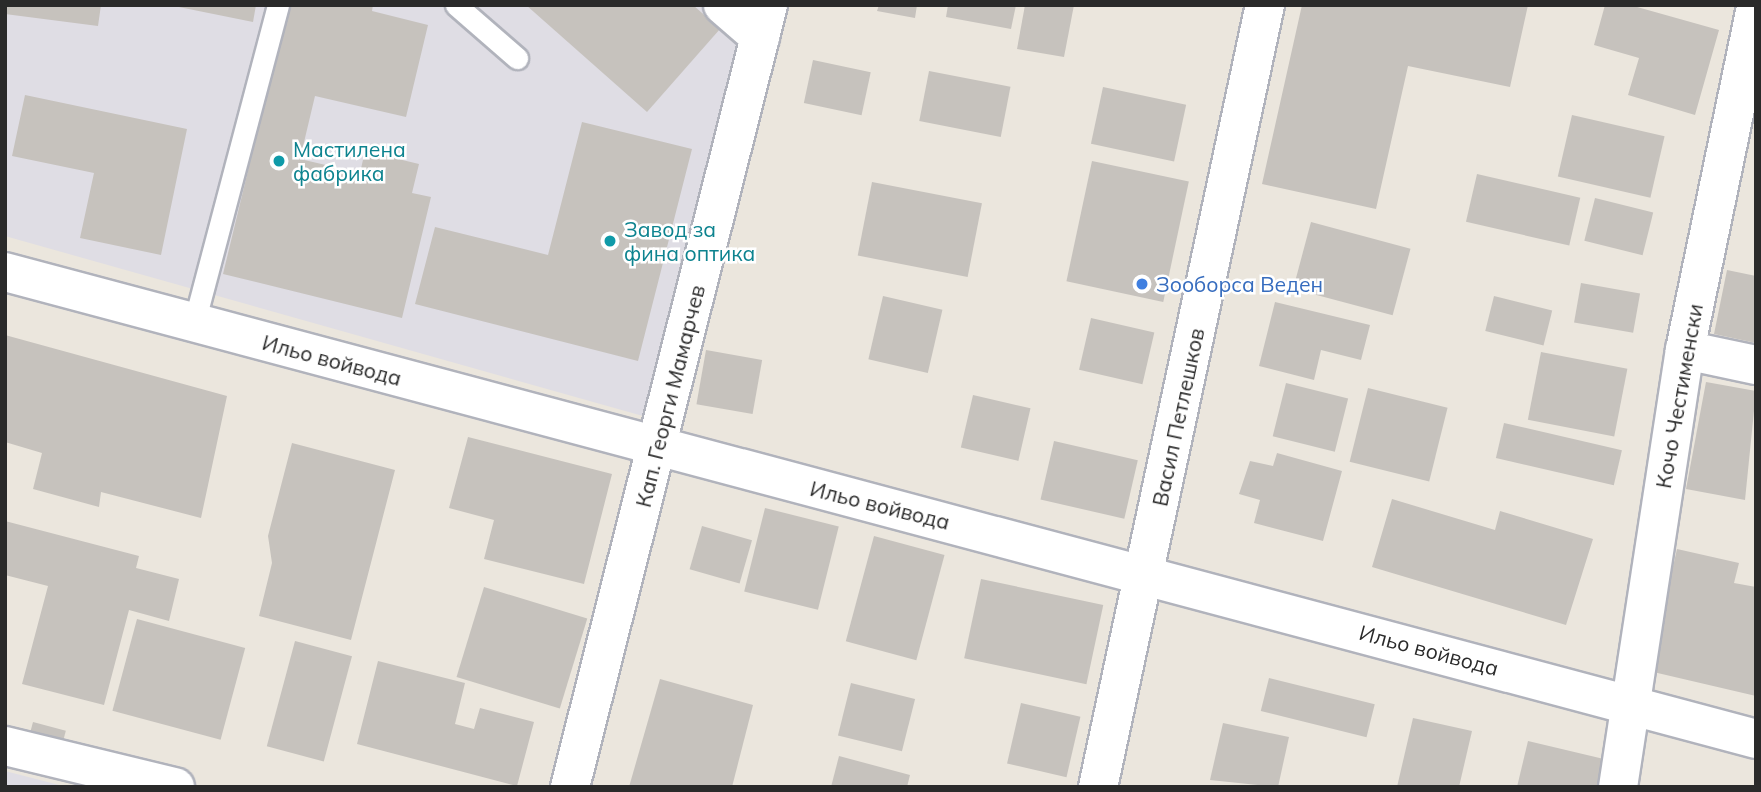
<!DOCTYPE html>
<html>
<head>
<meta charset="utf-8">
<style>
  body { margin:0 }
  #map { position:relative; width:1761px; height:792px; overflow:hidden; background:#ebe6dd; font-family:Mulish,sans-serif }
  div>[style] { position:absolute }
  .industrial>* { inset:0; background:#dfdde4 }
  .building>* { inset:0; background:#c6c2bd; transform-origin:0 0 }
  .roads { filter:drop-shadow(2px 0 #b1b3bc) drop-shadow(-2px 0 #b1b3bc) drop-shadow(0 2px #b1b3bc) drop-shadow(0 -2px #b1b3bc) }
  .service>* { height:21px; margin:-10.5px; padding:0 10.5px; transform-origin:10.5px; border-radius:10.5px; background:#fff }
  .minor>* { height:38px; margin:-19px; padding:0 19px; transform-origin:19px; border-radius:19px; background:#fff }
  .dots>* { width:19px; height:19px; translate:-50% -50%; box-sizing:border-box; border:4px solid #fff; border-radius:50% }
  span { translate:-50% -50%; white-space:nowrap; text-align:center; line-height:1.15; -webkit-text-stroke:5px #fff; paint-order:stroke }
  .culture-label { font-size:21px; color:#0d838f }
  .left { translate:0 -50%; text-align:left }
  .shop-label { font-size:21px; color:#366cbe }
  .street-label { font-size:21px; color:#2a2a2a }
  .frame { position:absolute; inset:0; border:7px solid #2a2a2a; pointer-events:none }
</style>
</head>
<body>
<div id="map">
  <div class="industrial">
    <i style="clip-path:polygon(5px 5px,709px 5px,742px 33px,650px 418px,5px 236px)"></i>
    <i style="clip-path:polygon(5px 771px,67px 787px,5px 787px)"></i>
  </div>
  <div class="building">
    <i style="clip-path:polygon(5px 5px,101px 5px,98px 26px,5px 14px)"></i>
    <i style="clip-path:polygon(169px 5px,256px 5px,253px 22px)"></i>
    <i style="clip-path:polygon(288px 5px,373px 5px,372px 11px,428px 25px,406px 117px,315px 96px,300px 159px,360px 173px,365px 151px,419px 164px,412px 193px,431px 197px,402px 318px,223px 274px)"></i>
    <i style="clip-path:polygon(526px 5px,693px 5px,720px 29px,647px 112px)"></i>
    <i style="clip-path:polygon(879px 5px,917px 5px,915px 18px,877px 11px)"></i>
    <i style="clip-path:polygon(948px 5px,1016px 5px,1011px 29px,946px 17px)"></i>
    <i style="clip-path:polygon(1025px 5px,1074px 5px,1064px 57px,1017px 49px)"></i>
    <i style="clip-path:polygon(1302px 5px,1528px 5px,1510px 87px,1408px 66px,1376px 209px,1262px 184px)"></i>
    <i style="clip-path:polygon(1605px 5px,1630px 5px,1719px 30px,1695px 115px,1628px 95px,1639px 58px,1594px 45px)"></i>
    <i style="left:813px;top:60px;width:59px;height:44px;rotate:12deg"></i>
    <i style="left:929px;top:71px;width:83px;height:51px;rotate:11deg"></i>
    <i style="left:1103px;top:87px;width:85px;height:58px;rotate:12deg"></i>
    <i style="clip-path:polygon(25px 95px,187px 129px,161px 255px,80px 238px,94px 173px,12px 156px)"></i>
    <i style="left:1572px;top:115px;width:95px;height:63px;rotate:13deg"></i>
    <i style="clip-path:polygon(582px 122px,692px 149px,638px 361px,415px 304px,435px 227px,548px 255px)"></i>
    <i style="left:1092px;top:161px;width:99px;height:123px;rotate:12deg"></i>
    <i style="left:1477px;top:174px;width:106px;height:49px;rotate:13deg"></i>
    <i style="left:872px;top:182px;width:112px;height:75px;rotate:11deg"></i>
    <i style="left:1595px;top:198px;width:60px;height:44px;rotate:14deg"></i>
    <i style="left:1311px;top:222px;width:103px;height:69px;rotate:15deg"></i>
    <i style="clip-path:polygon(1727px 270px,1756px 276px,1756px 343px,1714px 334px)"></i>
    <i style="left:1581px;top:283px;width:60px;height:40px;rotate:10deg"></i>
    <i style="left:883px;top:296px;width:61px;height:65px;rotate:13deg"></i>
    <i style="left:1494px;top:296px;width:60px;height:36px;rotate:14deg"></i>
    <i style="clip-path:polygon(1275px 302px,1370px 325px,1361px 360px,1321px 350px,1314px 380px,1259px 366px)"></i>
    <i style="left:1091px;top:318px;width:65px;height:53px;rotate:13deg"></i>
    <i style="clip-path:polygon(5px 335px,227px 396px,201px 518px,101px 492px,99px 507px,33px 489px,42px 453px,5px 442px)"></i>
    <i style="left:706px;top:350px;width:57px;height:55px;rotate:10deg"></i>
    <i style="left:1541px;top:352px;width:88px;height:69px;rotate:11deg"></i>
    <i style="clip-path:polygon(1706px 382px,1756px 391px,1745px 500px,1686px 489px)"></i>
    <i style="left:1286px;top:383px;width:64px;height:55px;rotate:14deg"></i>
    <i style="left:1368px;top:388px;width:82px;height:76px;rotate:14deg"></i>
    <i style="left:973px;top:395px;width:59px;height:54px;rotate:13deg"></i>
    <i style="left:1504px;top:423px;width:121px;height:36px;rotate:13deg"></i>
    <i style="clip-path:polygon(468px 437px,612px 474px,584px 584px,484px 559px,494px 520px,449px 508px)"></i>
    <i style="left:1054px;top:441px;width:86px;height:60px;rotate:13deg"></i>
    <i style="clip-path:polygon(292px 443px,395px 470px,351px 640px,259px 616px,272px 563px,268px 536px)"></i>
    <i style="clip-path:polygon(1277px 453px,1342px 471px,1323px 541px,1254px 523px,1260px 500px,1239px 494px,1250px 461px,1273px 466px)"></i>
    <i style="clip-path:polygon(1392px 499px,1495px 530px,1500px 511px,1593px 539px,1566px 625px,1372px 567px)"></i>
    <i style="left:765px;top:508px;width:76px;height:86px;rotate:14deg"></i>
    <i style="clip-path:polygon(5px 521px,139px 556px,136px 568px,179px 579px,169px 621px,129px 610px,104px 705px,22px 684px,48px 586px,5px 575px)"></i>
    <i style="left:702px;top:526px;width:52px;height:45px;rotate:16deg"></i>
    <i style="left:874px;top:536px;width:73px;height:109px;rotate:15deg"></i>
    <i style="clip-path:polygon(1677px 549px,1739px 563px,1734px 583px,1756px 587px,1756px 696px,1649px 671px)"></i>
    <i style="left:981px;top:579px;width:125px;height:81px;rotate:12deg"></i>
    <i style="left:484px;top:587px;width:108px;height:94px;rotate:17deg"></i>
    <i style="left:137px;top:619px;width:112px;height:95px;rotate:15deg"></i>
    <i style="left:295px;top:641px;width:59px;height:109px;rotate:15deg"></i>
    <i style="clip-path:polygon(378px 661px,465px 683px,455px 724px,474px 729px,480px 708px,534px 722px,517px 786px,357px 744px)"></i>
    <i style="left:1269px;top:678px;width:109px;height:34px;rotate:14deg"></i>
    <i style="clip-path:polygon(660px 679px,753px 705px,732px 787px,629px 787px)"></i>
    <i style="left:851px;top:683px;width:66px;height:54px;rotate:14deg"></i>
    <i style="left:1021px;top:703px;width:61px;height:62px;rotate:13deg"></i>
    <i style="clip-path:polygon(1413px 718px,1472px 731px,1459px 787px,1397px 787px)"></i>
    <i style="left:33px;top:722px;width:34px;height:21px;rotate:15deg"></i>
    <i style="clip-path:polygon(1223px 723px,1289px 737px,1278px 787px,1210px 780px)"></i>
    <i style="clip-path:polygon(1528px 741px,1608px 760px,1601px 787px,1517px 787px)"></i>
    <i style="clip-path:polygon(839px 756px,910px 775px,907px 787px,831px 787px)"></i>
  </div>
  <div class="roads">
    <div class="service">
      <i style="left:456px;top:5px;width:81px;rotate:41deg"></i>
      <i style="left:194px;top:323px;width:329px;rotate:-75.2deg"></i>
    </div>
    <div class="minor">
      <i style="left:723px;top:5px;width:49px;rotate:40.9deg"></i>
      <i style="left:5px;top:272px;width:1812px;rotate:14.93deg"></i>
      <i style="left:1685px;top:350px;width:73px;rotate:11.9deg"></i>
      <i style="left:5px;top:746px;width:175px;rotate:13.6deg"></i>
      <i style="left:570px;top:787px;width:807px;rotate:-75.79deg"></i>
      <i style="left:1098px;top:787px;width:800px;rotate:-77.95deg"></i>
      <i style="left:1618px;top:787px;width:442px;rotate:-81.3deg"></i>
      <i style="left:1685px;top:350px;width:349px;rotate:-78.3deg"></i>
    </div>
  </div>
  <div class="dots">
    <i style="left:279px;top:161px;background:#0f9aa8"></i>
    <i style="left:610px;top:241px;background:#0f9aa8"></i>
    <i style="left:1142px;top:284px;background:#3f7fe0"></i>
  </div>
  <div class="culture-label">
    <span class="left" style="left:293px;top:161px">Мастилена<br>фабрика</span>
    <span class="left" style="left:624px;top:241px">Завод за<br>фина оптика</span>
  </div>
  <div class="shop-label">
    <span class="left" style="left:1156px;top:284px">Зооборса Веден</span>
  </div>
  <div class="street-label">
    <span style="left:332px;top:360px;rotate:15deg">Ильо войвода</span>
    <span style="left:670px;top:396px;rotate:-76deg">Кап. Георги Мамарчев</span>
    <span style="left:1679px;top:396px;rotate:-80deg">Кочо Честименски</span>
    <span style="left:1178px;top:417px;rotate:-78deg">Васил Петлешков</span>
    <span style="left:880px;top:505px;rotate:14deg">Ильо войвода</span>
    <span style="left:1429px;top:650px;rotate:15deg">Ильо войвода</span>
  </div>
  <div class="frame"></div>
</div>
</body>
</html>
